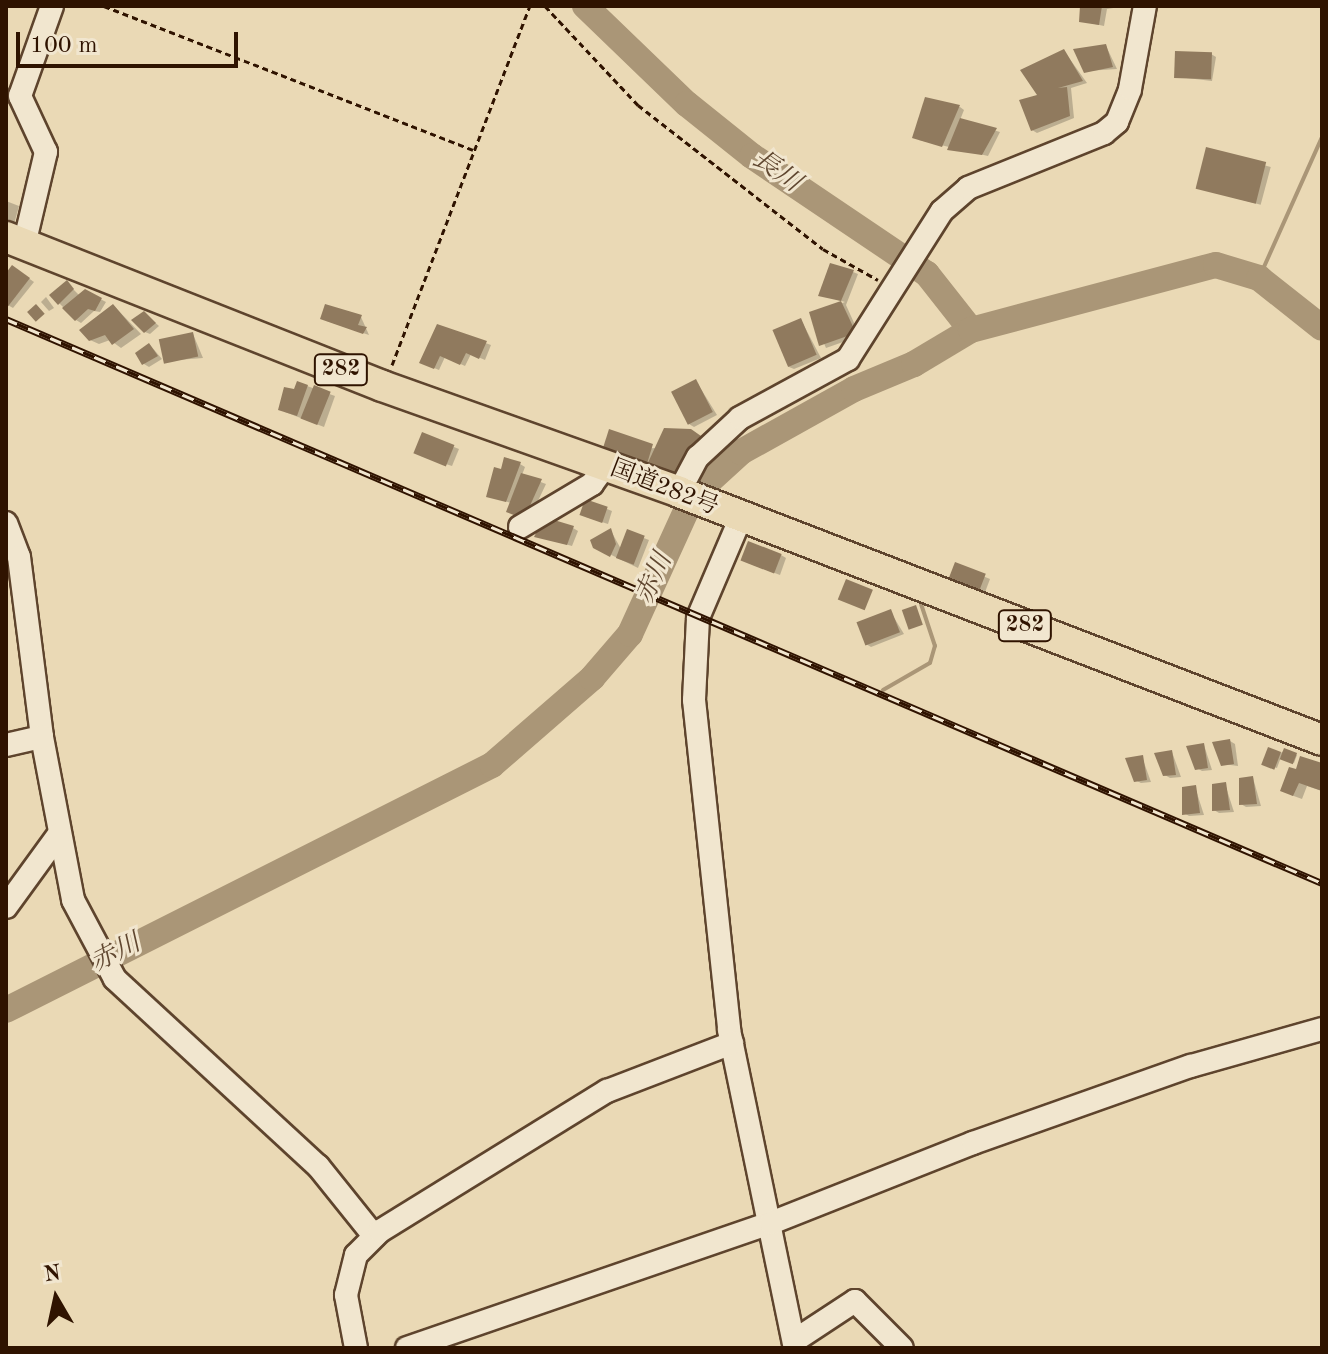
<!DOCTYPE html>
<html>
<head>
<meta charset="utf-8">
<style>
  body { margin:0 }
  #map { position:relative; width:1328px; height:1354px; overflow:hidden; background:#ead9b5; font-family:"Old Standard TT","Noto Serif JP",serif }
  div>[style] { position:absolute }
  .shadow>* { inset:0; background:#0003; transform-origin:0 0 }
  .stream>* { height:4px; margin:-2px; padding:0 2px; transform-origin:2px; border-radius:2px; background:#aa9677 }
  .river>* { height:26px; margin:-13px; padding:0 13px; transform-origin:13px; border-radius:13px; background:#aa9677 }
  .building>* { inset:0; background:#907a5e; transform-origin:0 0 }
  .path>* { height:3px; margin-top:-1.5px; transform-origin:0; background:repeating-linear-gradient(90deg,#2f1300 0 6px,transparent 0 10px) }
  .roads { filter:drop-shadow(2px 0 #5e442d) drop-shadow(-2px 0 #5e442d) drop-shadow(0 2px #5e442d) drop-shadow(0 -2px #5e442d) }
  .minor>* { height:22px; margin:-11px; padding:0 11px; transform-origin:11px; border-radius:11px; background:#f1e6cf }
  .highway>* { height:30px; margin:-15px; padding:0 15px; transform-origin:15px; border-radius:15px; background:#ead9b5 }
  .rail>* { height:7px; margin-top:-3.5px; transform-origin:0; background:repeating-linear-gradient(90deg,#f1e6cf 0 12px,#2f1300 0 24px); box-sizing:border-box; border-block:2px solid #2f1300 }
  span { translate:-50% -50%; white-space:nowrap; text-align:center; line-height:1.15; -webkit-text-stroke:6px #f1e6cf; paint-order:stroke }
  .shield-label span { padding:2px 6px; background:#f1e6cf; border:2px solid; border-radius:6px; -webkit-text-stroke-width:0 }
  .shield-label { font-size:22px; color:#2f1300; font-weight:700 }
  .street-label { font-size:24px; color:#2f1300 }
  .water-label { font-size:26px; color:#604730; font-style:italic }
  .frame { position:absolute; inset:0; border:8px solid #2f1300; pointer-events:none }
  .north { position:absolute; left:16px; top:1258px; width:80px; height:80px; -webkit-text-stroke:6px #f1e6cf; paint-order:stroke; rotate:351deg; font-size:22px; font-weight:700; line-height:32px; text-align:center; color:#2f1300 }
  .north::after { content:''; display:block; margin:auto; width:28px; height:36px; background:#2f1300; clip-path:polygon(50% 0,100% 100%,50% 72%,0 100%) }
  .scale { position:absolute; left:16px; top:32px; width:222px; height:36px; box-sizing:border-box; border:4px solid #2f1300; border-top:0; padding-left:10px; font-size:24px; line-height:28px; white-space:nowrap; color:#2f1300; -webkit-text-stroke:6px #f1e6cf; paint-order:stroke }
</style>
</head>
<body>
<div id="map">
  <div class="shadow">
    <i style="clip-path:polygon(1082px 6px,1126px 6px,1107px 9px,1104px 26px,1081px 21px)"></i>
    <i style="clip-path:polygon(1106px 46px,1117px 69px,1086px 71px)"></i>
    <i style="clip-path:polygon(1064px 51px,1087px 83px,1071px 88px,1074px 118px,1037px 133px,1032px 130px,1040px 96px)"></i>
    <i style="clip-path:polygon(1211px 54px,1216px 57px,1212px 81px,1178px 77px)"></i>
    <i style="clip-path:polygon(927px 99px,960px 107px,964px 110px,960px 120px,1000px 132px,988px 156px,919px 140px)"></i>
    <i style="left:1207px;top:150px;width:66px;height:39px;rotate:15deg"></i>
    <i style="clip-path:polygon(6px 201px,19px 206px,13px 228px,6px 226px)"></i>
    <i style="clip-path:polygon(17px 270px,34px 282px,13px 308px,6px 304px,6px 276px)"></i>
    <i style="clip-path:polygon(853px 272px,858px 274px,846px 305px,860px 336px,826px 348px,811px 314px,845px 302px,821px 295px)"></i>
    <i style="clip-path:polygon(67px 283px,80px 296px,85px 291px,106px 302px,100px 312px,94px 311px,81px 323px,76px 320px,52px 296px)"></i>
    <i style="clip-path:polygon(46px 297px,54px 308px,49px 311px,41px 302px)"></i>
    <i style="clip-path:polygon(114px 306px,141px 334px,121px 348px,110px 340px,99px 344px,90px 340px)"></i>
    <i style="clip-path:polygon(144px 313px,159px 326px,150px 334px,145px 332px)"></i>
    <i style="clip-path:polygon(361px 317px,369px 335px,327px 321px)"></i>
    <i style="clip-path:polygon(801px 320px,821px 358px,794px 369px,789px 367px)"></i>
    <i style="clip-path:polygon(438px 326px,491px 345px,485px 360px,471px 354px,465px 366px,445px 357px,439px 370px,427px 365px)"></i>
    <i style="clip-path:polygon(193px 334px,203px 358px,165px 361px)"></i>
    <i style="clip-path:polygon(150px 345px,162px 359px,149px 367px,144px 364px)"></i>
    <i style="clip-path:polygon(696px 381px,717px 415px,694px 427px,689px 424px)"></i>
    <i style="clip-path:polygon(307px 386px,335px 396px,324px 427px,285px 412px,295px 391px)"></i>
    <i style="clip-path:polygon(691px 431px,705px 441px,686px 478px,611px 450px,657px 448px)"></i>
    <i style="clip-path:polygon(454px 447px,459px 449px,452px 466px,421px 456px)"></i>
    <i style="clip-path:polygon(520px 464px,525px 467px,522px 475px,546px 484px,529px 520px,511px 503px,488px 496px,503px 472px)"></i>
    <i style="clip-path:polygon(607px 509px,612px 511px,608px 524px,586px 517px)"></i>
    <i style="clip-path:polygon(573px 528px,578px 531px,572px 546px,536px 536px)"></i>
    <i style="clip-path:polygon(611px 531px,621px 549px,628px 532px,649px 540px,638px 568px,595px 547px)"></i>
    <i style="clip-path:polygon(781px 555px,786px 558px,780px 575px,748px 563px)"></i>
    <i style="clip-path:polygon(956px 565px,990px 579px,984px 595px,954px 584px)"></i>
    <i style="clip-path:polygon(890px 611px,904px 634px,871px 647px,866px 644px)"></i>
    <i style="clip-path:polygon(1230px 741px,1235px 744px,1238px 766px,1223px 764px)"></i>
    <i style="clip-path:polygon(1204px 745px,1212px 770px,1202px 771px,1197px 768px)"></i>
    <i style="clip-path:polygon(1285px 750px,1297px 755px,1294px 763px,1281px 757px,1277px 768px,1265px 764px)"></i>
    <i style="clip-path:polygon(1172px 752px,1181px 777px,1170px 778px,1165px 775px)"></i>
    <i style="clip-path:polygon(1142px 757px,1151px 782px,1141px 783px,1135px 780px)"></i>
    <i style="clip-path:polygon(1322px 766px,1322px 791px,1307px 786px,1302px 799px,1291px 795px,1297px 772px)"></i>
    <i style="clip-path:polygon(1253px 778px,1261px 806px,1246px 807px,1241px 804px)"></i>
    <i style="clip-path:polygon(1225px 784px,1234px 812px,1219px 813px,1214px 810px)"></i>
    <i style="clip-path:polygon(1195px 787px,1204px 815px,1189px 816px,1184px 813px)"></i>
  </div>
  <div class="stream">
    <i style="left:1259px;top:278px;width:154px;rotate:-65.9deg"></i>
    <i style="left:883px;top:690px;width:54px;rotate:-29.9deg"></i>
    <i style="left:930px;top:663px;width:18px;rotate:-74deg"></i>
    <i style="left:935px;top:646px;width:44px;rotate:-108.4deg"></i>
  </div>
  <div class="river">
    <i style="left:585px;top:6px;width:141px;rotate:43.9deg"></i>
    <i style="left:687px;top:104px;width:83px;rotate:38.7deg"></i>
    <i style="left:752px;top:156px;width:211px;rotate:34deg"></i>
    <i style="left:927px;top:274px;width:71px;rotate:51.8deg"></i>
    <i style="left:6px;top:1010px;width:544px;rotate:-26.75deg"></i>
    <i style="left:492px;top:765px;width:133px;rotate:-41deg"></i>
    <i style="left:592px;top:678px;width:58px;rotate:-49.2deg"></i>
    <i style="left:630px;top:634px;width:152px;rotate:-65.5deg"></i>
    <i style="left:693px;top:496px;width:65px;rotate:-42.5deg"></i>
    <i style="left:741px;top:452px;width:129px;rotate:-29.1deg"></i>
    <i style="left:854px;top:389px;width:65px;rotate:-22.6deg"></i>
    <i style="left:914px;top:364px;width:66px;rotate:-30.8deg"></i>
    <i style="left:971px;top:330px;width:253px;rotate:-14.9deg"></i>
    <i style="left:1216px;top:265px;width:45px;rotate:16.8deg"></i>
    <i style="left:1259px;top:278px;width:80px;rotate:38.4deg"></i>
  </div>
  <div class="building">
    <i style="clip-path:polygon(1080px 6px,1102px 6px,1099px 25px,1079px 22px)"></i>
    <i style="clip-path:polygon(1106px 44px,1113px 67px,1084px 73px,1073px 49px)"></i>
    <i style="clip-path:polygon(1064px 49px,1083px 81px,1058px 88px,1067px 87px,1070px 116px,1031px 131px,1019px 100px,1037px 95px,1020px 70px)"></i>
    <i style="left:1175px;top:51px;width:37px;height:27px;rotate:2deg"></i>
    <i style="clip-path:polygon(925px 97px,960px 105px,942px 147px,912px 138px)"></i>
    <i style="clip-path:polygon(960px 118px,997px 128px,982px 155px,947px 150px)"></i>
    <i style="left:1206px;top:147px;width:62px;height:43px;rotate:14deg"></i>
    <i style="clip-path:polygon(830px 263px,854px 270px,841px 301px,818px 296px)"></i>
    <i style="clip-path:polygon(12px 265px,30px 278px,6px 309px,6px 273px)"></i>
    <i style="clip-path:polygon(67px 280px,74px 289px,58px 305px,49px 295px)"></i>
    <i style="clip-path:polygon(85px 289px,102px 298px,95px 311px,88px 309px,75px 321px,62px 308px)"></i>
    <i style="clip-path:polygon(841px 301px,856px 333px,819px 346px,809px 312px)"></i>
    <i style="left:36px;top:304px;width:13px;height:12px;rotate:48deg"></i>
    <i style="clip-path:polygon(113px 304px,134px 329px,112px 345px,105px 335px,89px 341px,79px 330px)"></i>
    <i style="clip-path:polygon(325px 304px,362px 315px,358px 325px,367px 327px,363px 334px,320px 319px)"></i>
    <i style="clip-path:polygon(144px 311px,156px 323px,144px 333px,131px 320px)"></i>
    <i style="left:801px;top:318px;width:40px;height:31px;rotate:67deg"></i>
    <i style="clip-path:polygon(437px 324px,487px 341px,479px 359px,466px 353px,460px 365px,440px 356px,434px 369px,419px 363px)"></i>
    <i style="left:193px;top:332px;width:25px;height:35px;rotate:78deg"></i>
    <i style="clip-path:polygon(149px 343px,158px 356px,142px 365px,135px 353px)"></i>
    <i style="left:696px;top:379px;width:37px;height:28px;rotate:63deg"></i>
    <i style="clip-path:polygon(297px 381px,308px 385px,297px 416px,278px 410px,284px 387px,294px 389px)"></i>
    <i style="left:314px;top:385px;width:18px;height:36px;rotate:22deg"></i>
    <i style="clip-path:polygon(664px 428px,691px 429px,701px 436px,680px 477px,646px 467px)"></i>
    <i style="clip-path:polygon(609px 429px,653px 444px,646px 467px,603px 448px)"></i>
    <i style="left:422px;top:432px;width:35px;height:23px;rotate:22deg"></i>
    <i style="clip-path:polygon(504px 457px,521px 462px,506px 502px,486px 497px,494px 467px,501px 469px)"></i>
    <i style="clip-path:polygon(521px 473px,542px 479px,524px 519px,506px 512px)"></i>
    <i style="left:585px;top:499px;width:24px;height:17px;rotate:19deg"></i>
    <i style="clip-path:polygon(544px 517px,574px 526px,567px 545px,534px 537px)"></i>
    <i style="clip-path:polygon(611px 528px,616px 544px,610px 557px,593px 548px,590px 540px)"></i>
    <i style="left:627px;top:529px;width:19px;height:31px;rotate:21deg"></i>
    <i style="left:748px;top:541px;width:36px;height:21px;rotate:21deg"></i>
    <i style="left:955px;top:562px;width:33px;height:22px;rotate:21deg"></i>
    <i style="left:846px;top:579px;width:29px;height:22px;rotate:22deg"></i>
    <i style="left:916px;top:605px;width:21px;height:15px;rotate:71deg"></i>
    <i style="left:891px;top:609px;width:25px;height:37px;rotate:69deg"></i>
    <i style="clip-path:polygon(1230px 739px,1234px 764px,1221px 766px,1212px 742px)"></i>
    <i style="clip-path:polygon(1204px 743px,1208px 768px,1195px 770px,1186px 746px)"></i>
    <i style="left:1268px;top:747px;width:14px;height:19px;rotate:21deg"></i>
    <i style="left:1284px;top:748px;width:14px;height:12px;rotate:21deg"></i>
    <i style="clip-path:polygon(1172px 750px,1176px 775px,1163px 776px,1154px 753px)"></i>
    <i style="clip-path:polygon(1143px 755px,1147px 780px,1134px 782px,1125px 758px)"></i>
    <i style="clip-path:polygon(1300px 756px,1322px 763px,1322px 791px,1299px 783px,1293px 796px,1280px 791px,1289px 767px,1296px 769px)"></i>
    <i style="clip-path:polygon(1253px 776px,1257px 804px,1239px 805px,1239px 778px)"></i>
    <i style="clip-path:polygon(1226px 782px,1230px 810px,1212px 811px,1212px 784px)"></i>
    <i style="clip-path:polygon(1196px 785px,1200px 813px,1182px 815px,1182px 787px)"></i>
  </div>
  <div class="path">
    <i style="left:104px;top:6px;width:396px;rotate:21.3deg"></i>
    <i style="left:545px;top:6px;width:136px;rotate:46.8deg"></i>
    <i style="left:638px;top:105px;width:234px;rotate:37.9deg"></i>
    <i style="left:823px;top:249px;width:63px;rotate:29.4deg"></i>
    <i style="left:392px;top:365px;width:385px;rotate:-69deg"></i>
  </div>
  <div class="roads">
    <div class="minor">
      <i style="left:24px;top:245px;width:96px;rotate:-76.7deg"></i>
      <i style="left:46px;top:152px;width:62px;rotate:-114.9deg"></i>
      <i style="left:20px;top:96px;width:96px;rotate:-70.4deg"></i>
      <i style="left:679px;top:492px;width:40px;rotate:-62deg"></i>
      <i style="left:698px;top:457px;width:57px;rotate:-42.9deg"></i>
      <i style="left:740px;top:418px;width:123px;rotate:-28.6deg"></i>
      <i style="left:848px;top:359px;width:175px;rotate:-57.6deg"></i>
      <i style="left:942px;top:211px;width:35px;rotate:-41deg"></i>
      <i style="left:968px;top:188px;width:147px;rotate:-22deg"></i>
      <i style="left:1104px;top:133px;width:17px;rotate:-40deg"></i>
      <i style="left:1117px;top:122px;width:35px;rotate:-68deg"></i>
      <i style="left:1130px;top:89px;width:84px;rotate:-79.8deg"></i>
      <i style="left:741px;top:517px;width:110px;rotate:113.1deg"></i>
      <i style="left:698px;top:618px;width:82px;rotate:92.8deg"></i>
      <i style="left:694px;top:700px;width:332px;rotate:83.9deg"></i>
      <i style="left:729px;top:1030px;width:325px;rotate:78.3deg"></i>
      <i style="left:6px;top:523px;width:36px;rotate:69deg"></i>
      <i style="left:19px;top:557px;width:181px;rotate:82.7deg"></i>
      <i style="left:42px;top:737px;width:166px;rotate:79.2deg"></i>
      <i style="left:73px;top:900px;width:89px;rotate:62deg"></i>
      <i style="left:115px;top:979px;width:276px;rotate:42.7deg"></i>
      <i style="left:318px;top:1166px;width:90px;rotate:51.3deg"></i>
      <i style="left:520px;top:527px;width:84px;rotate:-30.8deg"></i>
      <i style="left:592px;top:484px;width:22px;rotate:-54deg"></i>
      <i style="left:6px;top:745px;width:37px;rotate:-13deg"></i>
      <i style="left:6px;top:907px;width:90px;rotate:-54deg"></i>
      <i style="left:794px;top:1341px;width:73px;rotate:-33.3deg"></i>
      <i style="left:855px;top:1301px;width:66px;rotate:45deg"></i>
      <i style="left:356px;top:1348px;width:54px;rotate:-100.7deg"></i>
      <i style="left:346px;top:1295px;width:41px;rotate:-76deg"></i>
      <i style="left:356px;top:1255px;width:34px;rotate:-45deg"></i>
      <i style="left:380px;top:1231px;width:267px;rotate:-31.7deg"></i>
      <i style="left:607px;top:1091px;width:134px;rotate:-21deg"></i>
      <i style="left:407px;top:1348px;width:385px;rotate:-19deg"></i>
      <i style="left:771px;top:1223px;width:217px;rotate:-21.6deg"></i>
      <i style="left:973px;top:1143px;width:231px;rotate:-19.5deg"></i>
      <i style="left:1191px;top:1066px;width:136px;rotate:-15.8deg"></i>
    </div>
    <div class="highway">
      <i style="left:6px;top:237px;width:404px;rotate:21.6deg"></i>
      <i style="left:382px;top:386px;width:315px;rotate:19.6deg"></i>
      <i style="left:679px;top:492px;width:689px;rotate:21.09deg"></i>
    </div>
  </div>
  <div class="rail">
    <i style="left:6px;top:319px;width:1432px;rotate:23.2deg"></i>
  </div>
  <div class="shield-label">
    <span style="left:341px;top:370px">282</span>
    <span style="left:1025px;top:626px">282</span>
  </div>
  <div class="street-label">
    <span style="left:664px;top:489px;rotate:21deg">国道282号</span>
  </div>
  <div class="water-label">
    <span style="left:776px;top:172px;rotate:35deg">長川</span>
    <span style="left:655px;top:579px;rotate:-66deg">赤川</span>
    <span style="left:116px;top:954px;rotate:-27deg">赤川</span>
  </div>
  <div class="frame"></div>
  <div class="north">N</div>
  <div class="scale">100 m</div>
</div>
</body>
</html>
